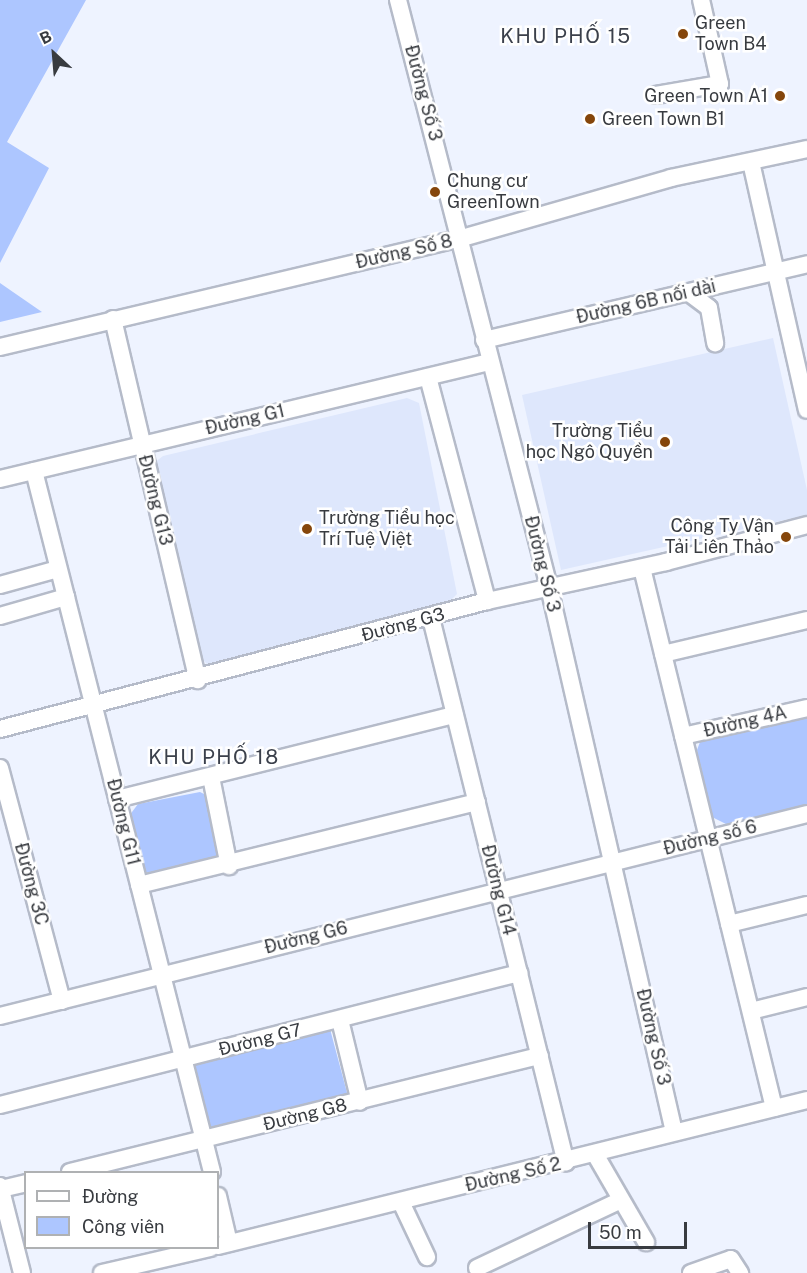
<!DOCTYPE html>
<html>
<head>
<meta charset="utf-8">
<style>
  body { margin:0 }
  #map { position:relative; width:807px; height:1273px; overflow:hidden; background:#eef3ff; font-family:"Public Sans",sans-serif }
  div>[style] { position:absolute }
  .built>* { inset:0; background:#dee7fc }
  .green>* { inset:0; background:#adc6ff; transform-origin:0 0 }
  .roads { filter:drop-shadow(2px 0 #b5bbc9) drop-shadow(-2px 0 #b5bbc9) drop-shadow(0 2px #b5bbc9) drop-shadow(0 -2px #b5bbc9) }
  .minor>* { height:16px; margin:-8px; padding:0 8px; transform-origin:8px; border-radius:8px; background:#fff }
  .dots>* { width:16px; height:16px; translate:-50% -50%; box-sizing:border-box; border:3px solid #fff; border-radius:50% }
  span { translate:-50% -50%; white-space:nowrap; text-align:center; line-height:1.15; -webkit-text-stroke:5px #fff; paint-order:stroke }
  .poi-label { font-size:18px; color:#383b40 }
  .left { translate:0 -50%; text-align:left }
  .right { translate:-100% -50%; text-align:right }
  .street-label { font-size:18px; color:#383b40 }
  .neighbourhood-label { font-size:20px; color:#3b404b; letter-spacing:1.5px }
  .legend { position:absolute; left:24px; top:1171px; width:195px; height:78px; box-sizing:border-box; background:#fff; border:2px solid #afb1b3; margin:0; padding:8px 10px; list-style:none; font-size:18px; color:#383b40 }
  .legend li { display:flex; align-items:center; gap:12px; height:30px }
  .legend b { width:30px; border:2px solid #afb1b3 }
  .north { position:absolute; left:24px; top:24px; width:60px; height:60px; -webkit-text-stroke:4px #fff; paint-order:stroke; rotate:334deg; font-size:16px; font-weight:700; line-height:24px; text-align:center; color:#383b40 }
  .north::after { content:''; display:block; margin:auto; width:21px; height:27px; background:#383b40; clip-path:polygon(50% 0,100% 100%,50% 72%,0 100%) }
  .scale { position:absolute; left:588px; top:1222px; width:99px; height:27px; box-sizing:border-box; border:3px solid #383b40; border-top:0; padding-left:8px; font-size:18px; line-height:21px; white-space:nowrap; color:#383b40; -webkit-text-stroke:4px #fff; paint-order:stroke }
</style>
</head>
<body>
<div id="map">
  <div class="built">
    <i style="clip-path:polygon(773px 338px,807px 490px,807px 515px,561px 570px,522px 395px)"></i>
    <i style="clip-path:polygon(407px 398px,419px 403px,457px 594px,449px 602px,207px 664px,200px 657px,154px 463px,163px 456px)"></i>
  </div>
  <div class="green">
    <i style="clip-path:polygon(0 0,86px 0,7px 142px,49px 168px,0 263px)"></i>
    <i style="clip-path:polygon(0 283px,13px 292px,42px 312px,0 322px)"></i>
    <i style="clip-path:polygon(807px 714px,807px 806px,728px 825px,710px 816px,697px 750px,700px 742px)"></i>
    <i style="clip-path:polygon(200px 792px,208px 796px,220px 854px,217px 861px,154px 876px,142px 870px,129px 816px,138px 804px)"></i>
    <i style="left:330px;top:1029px;width:69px;height:143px;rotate:75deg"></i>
  </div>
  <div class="roads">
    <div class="minor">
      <i style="left:398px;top:0;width:606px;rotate:75.57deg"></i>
      <i style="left:549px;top:587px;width:559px;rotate:77.08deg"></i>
      <i style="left:656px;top:95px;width:65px;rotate:-9.8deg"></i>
      <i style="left:720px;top:84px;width:86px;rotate:-102.7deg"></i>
      <i style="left:751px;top:162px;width:254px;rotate:77.3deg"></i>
      <i style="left:688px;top:292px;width:26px;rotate:37deg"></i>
      <i style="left:709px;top:308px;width:36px;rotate:80deg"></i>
      <i style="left:113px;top:319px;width:371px;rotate:76.8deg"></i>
      <i style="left:484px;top:340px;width:332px;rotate:-13.2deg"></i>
      <i style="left:0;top:347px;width:475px;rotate:-13.3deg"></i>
      <i style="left:462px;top:238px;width:217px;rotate:-16deg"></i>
      <i style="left:671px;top:178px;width:139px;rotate:-12deg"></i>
      <i style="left:428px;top:377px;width:232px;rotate:75.2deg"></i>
      <i style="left:34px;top:471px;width:723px;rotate:75.75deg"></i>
      <i style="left:0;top:479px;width:503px;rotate:-13.46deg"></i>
      <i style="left:642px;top:568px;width:556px;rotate:76.26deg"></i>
      <i style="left:0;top:585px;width:60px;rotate:-15.4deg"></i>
      <i style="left:0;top:616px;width:69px;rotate:-16.1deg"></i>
      <i style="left:431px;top:618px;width:561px;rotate:76.09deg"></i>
      <i style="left:663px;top:654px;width:148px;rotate:-13.3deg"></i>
      <i style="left:0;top:729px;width:504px;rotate:-14.73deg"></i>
      <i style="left:487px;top:601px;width:183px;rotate:-12.3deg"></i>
      <i style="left:666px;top:562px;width:146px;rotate:-14.7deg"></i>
      <i style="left:683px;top:736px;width:127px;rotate:-12.7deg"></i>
      <i style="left:0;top:768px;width:241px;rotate:75.1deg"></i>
      <i style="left:211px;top:777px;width:91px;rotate:78.6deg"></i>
      <i style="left:117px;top:799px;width:348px;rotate:-14deg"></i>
      <i style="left:139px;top:885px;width:348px;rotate:-13.8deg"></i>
      <i style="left:729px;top:924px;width:80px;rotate:-13.7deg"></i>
      <i style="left:751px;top:1011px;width:58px;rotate:-14deg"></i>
      <i style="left:0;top:1016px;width:832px;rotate:-14.05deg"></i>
      <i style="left:340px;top:1020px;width:84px;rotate:76.3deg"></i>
      <i style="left:0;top:1105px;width:536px;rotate:-14.27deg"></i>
      <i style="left:595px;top:1154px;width:102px;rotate:59.9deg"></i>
      <i style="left:70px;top:1172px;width:484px;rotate:-13.9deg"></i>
      <i style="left:0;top:1186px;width:90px;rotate:75.8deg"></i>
      <i style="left:1px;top:1189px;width:26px;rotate:-13deg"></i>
      <i style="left:218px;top:1196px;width:48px;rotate:76.8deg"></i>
      <i style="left:401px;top:1202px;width:61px;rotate:64.7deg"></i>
      <i style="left:218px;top:1246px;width:607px;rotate:-13.92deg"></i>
      <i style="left:477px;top:1268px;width:157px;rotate:-25.3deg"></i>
      <i style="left:102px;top:1273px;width:111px;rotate:-13deg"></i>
      <i style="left:691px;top:1273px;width:42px;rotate:-19.3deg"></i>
      <i style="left:731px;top:1259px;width:17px;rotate:57deg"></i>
    </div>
  </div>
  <div class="dots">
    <i style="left:683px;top:34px;background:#85460b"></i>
    <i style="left:780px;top:96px;background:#85460b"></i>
    <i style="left:590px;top:119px;background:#85460b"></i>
    <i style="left:435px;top:192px;background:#85460b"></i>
    <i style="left:665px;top:442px;background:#85460b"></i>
    <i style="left:307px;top:529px;background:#85460b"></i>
    <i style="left:786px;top:537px;background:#85460b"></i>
  </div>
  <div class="poi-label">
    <span class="left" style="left:695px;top:34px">Green<br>Town B4</span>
    <span class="right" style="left:768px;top:96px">Green Town A1</span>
    <span class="left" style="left:602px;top:119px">Green Town B1</span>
    <span class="left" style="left:447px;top:192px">Chung cư<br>GreenTown</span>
    <span class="right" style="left:653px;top:442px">Trường Tiểu<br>học Ngô Quyền</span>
    <span class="left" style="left:319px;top:529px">Trường Tiểu học<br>Trí Tuệ Việt</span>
    <span class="right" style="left:774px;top:537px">Công Ty Vận<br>Tải Liên Thảo</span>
  </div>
  <div class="street-label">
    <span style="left:423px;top:93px;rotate:75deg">Đường Số 3</span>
    <span style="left:404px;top:252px;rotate:-13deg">Đường Số 8</span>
    <span style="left:646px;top:302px;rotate:-13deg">Đường 6B nối dài</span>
    <span style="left:245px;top:420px;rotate:-13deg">Đường G1</span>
    <span style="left:155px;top:500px;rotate:76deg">Đường G13</span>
    <span style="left:542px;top:564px;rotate:76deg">Đường Số 3</span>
    <span style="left:403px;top:625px;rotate:-15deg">Đường G3</span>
    <span style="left:745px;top:722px;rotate:-13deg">Đường 4A</span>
    <span style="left:123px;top:822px;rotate:76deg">Đường G11</span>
    <span style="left:710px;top:838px;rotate:-14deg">Đường số 6</span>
    <span style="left:31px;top:884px;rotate:75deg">Đường 3C</span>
    <span style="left:498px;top:890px;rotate:76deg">Đường G14</span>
    <span style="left:306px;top:938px;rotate:-14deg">Đường G6</span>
    <span style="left:653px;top:1037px;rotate:77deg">Đường Số 3</span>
    <span style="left:260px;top:1040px;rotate:-14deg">Đường G7</span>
    <span style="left:305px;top:1115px;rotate:-14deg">Đường G8</span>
    <span style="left:513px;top:1175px;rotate:-13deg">Đường Số 2</span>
  </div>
  <div class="neighbourhood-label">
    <span style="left:566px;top:36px">KHU PHỐ 15</span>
    <span style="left:214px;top:757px">KHU PHỐ 18</span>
  </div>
  <ul class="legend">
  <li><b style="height:8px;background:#fff"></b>Đường</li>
  <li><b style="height:16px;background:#adc6ff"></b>Công viên</li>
  </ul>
  <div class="north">B</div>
  <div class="scale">50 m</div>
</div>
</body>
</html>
